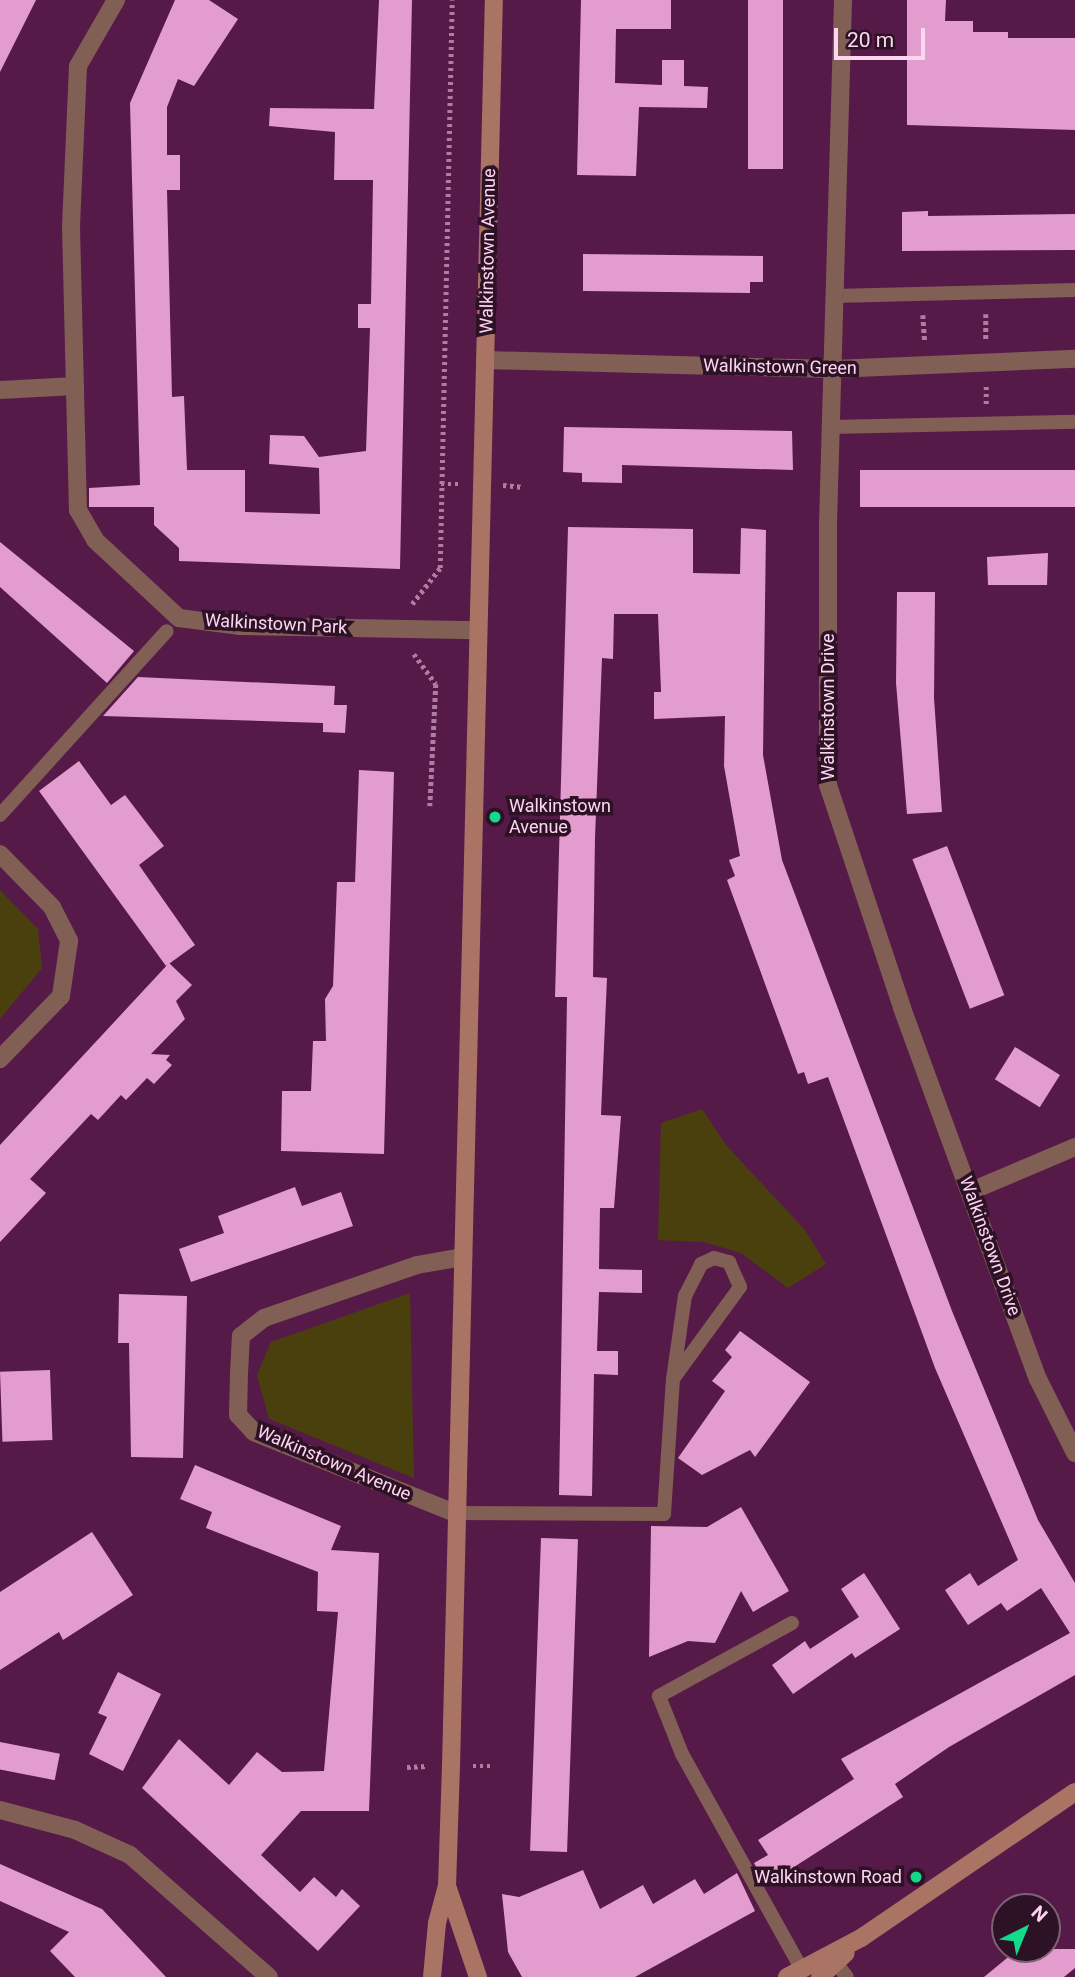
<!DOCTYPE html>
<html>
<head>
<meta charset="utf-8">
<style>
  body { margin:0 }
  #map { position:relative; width:1075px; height:1977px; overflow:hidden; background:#561a48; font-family:Roboto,sans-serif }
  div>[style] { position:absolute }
  .green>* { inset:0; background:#4a400e }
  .building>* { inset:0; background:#e39cce; transform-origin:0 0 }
  .path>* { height:4.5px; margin-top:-2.25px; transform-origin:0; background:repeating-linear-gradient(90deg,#ae7da1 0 3.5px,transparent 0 7px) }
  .service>* { height:14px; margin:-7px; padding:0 7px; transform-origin:7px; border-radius:7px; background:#815f54 }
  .minor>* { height:18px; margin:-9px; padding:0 9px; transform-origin:9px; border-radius:9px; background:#815f54 }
  .tertiary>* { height:18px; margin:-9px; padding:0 9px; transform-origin:9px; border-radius:9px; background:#815f54 }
  .secondary>* { height:18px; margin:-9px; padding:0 9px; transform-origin:9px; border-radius:9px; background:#aa7464 }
  .dots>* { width:19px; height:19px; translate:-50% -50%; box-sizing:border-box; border:4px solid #2d1226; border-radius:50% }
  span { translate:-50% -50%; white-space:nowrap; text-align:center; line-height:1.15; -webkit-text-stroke:7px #2d1226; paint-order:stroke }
  .street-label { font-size:18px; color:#fcd6f0 }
  .poi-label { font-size:18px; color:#fcd6f0 }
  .left { translate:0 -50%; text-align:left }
  .right { translate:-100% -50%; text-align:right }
  .north { position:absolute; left:991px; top:1893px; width:70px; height:70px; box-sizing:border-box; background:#2d1226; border:2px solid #806077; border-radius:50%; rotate:43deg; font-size:19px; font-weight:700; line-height:28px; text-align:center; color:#fcd6f0 }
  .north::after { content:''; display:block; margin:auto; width:24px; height:32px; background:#13d98a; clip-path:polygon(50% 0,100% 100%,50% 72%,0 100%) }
  .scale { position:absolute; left:834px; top:28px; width:91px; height:32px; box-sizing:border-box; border:4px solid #fcd6f0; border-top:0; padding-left:9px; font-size:21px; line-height:24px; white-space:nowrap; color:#fcd6f0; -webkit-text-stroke:5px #2d1226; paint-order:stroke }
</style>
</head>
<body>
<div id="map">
  <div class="green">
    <i style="clip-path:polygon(0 890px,38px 929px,42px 968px,0 1019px)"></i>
    <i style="clip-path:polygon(702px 1109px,726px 1145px,805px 1230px,826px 1264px,788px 1288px,741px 1253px,704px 1242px,658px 1240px,661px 1123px)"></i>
    <i style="clip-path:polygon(410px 1293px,414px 1478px,269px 1419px,257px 1375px,271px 1342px)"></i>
  </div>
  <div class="building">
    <i style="clip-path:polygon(0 0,36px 0,0 72px)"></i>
    <i style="clip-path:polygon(175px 0,209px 0,238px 19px,194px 86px,178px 79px,167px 107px,167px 155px,180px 155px,180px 190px,167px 190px,172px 397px,184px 396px,187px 470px,245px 470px,245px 512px,320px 514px,319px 468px,269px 464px,270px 435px,304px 436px,319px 457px,366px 451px,370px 328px,358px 328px,358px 304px,371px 304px,373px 180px,334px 180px,335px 132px,269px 126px,270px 108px,374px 109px,379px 0,412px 0,400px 569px,179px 561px,179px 548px,154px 525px,154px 507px,89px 507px,89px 488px,140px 485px,130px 103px)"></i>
    <i style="clip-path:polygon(581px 0,671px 0,671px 29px,616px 29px,615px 83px,662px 85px,662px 60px,684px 60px,684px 86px,708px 87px,707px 108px,639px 107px,636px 176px,577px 175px)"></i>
    <i style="left:748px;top:0;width:35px;height:169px"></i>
    <i style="clip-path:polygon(907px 0,946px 0,945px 21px,973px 21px,973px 32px,1008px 32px,1008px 38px,1075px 38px,1075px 130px,907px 125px)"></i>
    <i style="clip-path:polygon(928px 211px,928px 216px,1075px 214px,1075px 250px,902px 251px,902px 212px)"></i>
    <i style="clip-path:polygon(583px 254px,763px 256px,763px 282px,750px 282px,750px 293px,583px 291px)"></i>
    <i style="clip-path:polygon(564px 427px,792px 431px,793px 470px,622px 465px,622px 483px,582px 482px,582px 473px,563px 472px)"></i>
    <i style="left:1075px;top:470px;width:37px;height:215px;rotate:90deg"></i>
    <i style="clip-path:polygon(568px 527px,693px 529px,693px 573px,740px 574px,741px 528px,766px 530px,763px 755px,782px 860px,952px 1311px,1038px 1520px,1075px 1583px,1075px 1675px,949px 1747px,895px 1784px,903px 1797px,766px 1885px,754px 1863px,768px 1855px,758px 1840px,854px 1779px,841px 1759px,1070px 1633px,1041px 1588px,1007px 1611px,1001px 1603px,968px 1625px,945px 1590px,970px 1573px,978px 1586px,1018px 1560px,935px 1368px,828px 1077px,808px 1084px,804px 1072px,798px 1074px,727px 880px,735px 876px,729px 860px,740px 856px,724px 766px,725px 716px,654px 719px,654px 692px,661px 692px,658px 614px,614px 614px,613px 659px,602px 658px,595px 838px,593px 977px,607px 978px,601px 1115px,621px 1116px,614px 1208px,600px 1208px,599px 1269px,642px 1270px,642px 1293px,599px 1292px,597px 1351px,618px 1351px,618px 1375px,594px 1374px,592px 1496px,559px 1495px,567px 997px,555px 997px)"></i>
    <i style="clip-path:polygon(0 542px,134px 651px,107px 683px,0 587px)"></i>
    <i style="clip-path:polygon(1048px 553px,1047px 585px,988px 585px,987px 557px)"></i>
    <i style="clip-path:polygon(897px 592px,935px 592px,934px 698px,942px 812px,907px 814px,896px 683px)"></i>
    <i style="clip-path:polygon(138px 677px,335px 686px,334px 705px,347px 705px,345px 733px,323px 732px,323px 723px,103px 716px)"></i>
    <i style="clip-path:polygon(79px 761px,111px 805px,125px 795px,164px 846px,139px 865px,195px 945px,166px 966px,39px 791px)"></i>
    <i style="clip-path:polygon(359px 770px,394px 772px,384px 1154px,281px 1151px,282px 1091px,311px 1091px,313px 1041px,326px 1041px,325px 999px,333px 986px,337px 882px,355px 882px)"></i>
    <i style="left:947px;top:846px;width:160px;height:37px;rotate:69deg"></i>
    <i style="clip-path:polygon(169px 963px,192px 985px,176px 1001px,185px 1019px,151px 1054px,170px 1055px,166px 1060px,172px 1065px,154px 1084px,147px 1078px,126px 1100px,121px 1095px,98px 1120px,91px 1114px,30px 1179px,46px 1193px,0 1242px,0 1145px)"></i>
    <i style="left:1015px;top:1047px;width:53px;height:38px;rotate:32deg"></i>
    <i style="clip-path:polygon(295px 1187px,302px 1206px,341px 1192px,353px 1226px,191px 1282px,179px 1249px,224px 1233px,218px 1216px)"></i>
    <i style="clip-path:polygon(119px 1294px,187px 1296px,183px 1458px,131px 1457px,129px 1343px,118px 1343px)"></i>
    <i style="clip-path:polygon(740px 1331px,810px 1382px,755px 1457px,750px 1450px,702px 1475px,678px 1458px,725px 1391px,712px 1381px,732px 1357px,725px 1350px)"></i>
    <i style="left:50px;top:1370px;width:70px;height:50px;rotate:88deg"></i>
    <i style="clip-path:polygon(195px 1465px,341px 1526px,331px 1550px,379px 1553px,369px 1811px,301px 1811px,261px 1855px,300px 1892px,314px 1877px,336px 1897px,342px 1889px,360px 1906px,318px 1951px,142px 1788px,179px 1739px,229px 1785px,257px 1752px,282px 1772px,324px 1771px,338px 1612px,317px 1611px,318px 1572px,206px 1528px,212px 1512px,180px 1499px)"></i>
    <i style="clip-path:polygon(741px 1507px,789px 1591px,753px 1612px,741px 1591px,715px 1643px,688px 1641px,649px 1657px,651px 1526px,707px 1527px)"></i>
    <i style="clip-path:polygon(92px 1532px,133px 1595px,63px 1640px,59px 1632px,0 1670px,0 1592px)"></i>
    <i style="left:541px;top:1538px;width:37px;height:313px;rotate:2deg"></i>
    <i style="clip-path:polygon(864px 1573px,900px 1629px,855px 1658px,852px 1653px,793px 1694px,772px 1665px,805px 1641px,810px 1649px,859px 1617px,841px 1589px)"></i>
    <i style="clip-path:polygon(118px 1672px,161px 1694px,123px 1771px,89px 1754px,107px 1717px,98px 1713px)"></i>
    <i style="left:0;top:1742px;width:61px;height:27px;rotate:11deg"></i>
    <i style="clip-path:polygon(0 1864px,102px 1909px,166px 1977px,75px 1977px,50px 1951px,69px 1932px,0 1901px)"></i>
    <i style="clip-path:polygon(583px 1870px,600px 1909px,643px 1885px,653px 1904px,695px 1879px,704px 1894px,737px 1873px,755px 1911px,635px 1977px,522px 1977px,508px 1952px,502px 1894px,519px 1897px)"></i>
    <i style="clip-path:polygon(1018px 1949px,1075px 1949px,1075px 1968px,1064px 1977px,984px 1977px)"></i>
  </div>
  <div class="path">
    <i style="left:986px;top:314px;width:27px;rotate:90deg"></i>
    <i style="left:923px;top:315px;width:26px;rotate:86deg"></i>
    <i style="left:986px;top:404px;width:20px;rotate:-90deg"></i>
    <i style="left:441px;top:484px;width:20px"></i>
    <i style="left:503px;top:485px;width:20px;rotate:6deg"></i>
    <i style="left:412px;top:604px;width:46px;rotate:-52.1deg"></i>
    <i style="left:440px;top:568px;width:568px;rotate:-88.79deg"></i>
    <i style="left:414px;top:654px;width:37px;rotate:54deg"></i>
    <i style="left:436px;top:684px;width:122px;rotate:92.8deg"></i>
    <i style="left:473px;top:1766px;width:17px"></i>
    <i style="left:407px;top:1767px;width:20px;rotate:-3deg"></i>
  </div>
  <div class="service">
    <i style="left:834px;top:296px;width:241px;rotate:-1.4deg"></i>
    <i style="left:830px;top:427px;width:245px;rotate:-1.2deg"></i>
    <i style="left:0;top:815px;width:248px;rotate:-47.8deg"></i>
    <i style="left:714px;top:1258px;width:16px;rotate:15deg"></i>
    <i style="left:729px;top:1262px;width:27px;rotate:66deg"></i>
    <i style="left:740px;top:1287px;width:114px;rotate:126.1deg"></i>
    <i style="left:673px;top:1379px;width:84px;rotate:-81.8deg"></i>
    <i style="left:685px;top:1296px;width:36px;rotate:-63deg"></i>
    <i style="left:701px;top:1264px;width:14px;rotate:-25deg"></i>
    <i style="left:455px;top:1513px;width:209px;rotate:0.3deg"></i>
    <i style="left:664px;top:1514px;width:135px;rotate:-86.2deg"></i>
    <i style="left:792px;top:1623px;width:152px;rotate:151.2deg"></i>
    <i style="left:659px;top:1696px;width:62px;rotate:68.4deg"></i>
    <i style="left:682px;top:1754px;width:247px;rotate:60.9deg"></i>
    <i style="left:831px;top:1956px;width:26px;rotate:53deg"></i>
  </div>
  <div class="minor">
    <i style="left:116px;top:0;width:76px;rotate:119.9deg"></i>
    <i style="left:78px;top:66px;width:160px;rotate:92.5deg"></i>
    <i style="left:71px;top:226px;width:284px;rotate:88.6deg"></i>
    <i style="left:78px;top:510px;width:34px;rotate:60deg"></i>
    <i style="left:95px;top:540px;width:115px;rotate:42.9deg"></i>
    <i style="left:179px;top:618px;width:62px;rotate:7.5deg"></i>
    <i style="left:240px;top:626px;width:237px;rotate:1deg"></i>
    <i style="left:843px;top:0;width:525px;rotate:91.64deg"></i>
    <i style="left:828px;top:525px;width:260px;rotate:90deg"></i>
    <i style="left:828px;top:785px;width:235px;rotate:71.6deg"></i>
    <i style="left:902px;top:1008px;width:395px;rotate:69.9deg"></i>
    <i style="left:1038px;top:1379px;width:83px;rotate:63.4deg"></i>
    <i style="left:485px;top:360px;width:348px;rotate:1.5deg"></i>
    <i style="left:833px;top:369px;width:242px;rotate:-2.4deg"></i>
    <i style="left:0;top:390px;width:75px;rotate:-3.1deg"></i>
    <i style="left:0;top:854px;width:74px;rotate:45.5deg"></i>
    <i style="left:52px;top:907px;width:38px;rotate:63deg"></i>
    <i style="left:69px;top:941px;width:56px;rotate:98.3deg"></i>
    <i style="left:61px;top:996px;width:88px;rotate:134.1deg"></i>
    <i style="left:971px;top:1191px;width:113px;rotate:-22.9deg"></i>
    <i style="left:455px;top:1513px;width:217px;rotate:-158.1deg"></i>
    <i style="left:254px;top:1432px;width:23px;rotate:-133deg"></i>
    <i style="left:238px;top:1415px;width:42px;rotate:-88.6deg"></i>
    <i style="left:239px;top:1373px;width:37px;rotate:-87deg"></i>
    <i style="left:241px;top:1336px;width:29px;rotate:-38deg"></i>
    <i style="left:264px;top:1318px;width:162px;rotate:-19.1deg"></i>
    <i style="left:417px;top:1265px;width:47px;rotate:-9.9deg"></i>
  </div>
  <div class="tertiary">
    <i style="left:0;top:1810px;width:78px;rotate:14.9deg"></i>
    <i style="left:75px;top:1830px;width:60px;rotate:24.4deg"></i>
    <i style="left:130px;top:1855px;width:185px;rotate:41.3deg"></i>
  </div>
  <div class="secondary">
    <i style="left:447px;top:1886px;width:96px;rotate:71.2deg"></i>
    <i style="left:432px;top:1977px;width:54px;rotate:-84.7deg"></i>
    <i style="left:437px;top:1923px;width:38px;rotate:-75deg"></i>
    <i style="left:447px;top:1886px;width:120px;rotate:-88.1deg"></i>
    <i style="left:451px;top:1766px;width:1767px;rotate:-88.61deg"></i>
    <i style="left:787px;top:1977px;width:84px;rotate:-27.8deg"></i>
    <i style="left:861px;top:1938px;width:259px;rotate:-34.3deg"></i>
    <i style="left:820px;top:1977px;width:35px;rotate:-43deg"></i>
  </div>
  <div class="dots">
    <i style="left:495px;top:817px;background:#13d98a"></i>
    <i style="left:916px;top:1877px;background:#13d98a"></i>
  </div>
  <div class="street-label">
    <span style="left:488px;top:251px;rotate:-89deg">Walkinstown Avenue</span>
    <span style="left:780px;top:367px;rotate:1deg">Walkinstown Green</span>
    <span style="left:276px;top:624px;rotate:3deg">Walkinstown Park</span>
    <span style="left:828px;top:707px;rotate:-90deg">Walkinstown Drive</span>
    <span style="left:990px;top:1246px;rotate:70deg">Walkinstown Drive</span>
    <span style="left:334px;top:1463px;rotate:23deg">Walkinstown Avenue</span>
  </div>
  <div class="poi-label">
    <span class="left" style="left:509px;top:817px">Walkinstown<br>Avenue</span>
    <span class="right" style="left:902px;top:1877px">Walkinstown Road</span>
  </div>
  <div class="north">N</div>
  <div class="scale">20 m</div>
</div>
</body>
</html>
